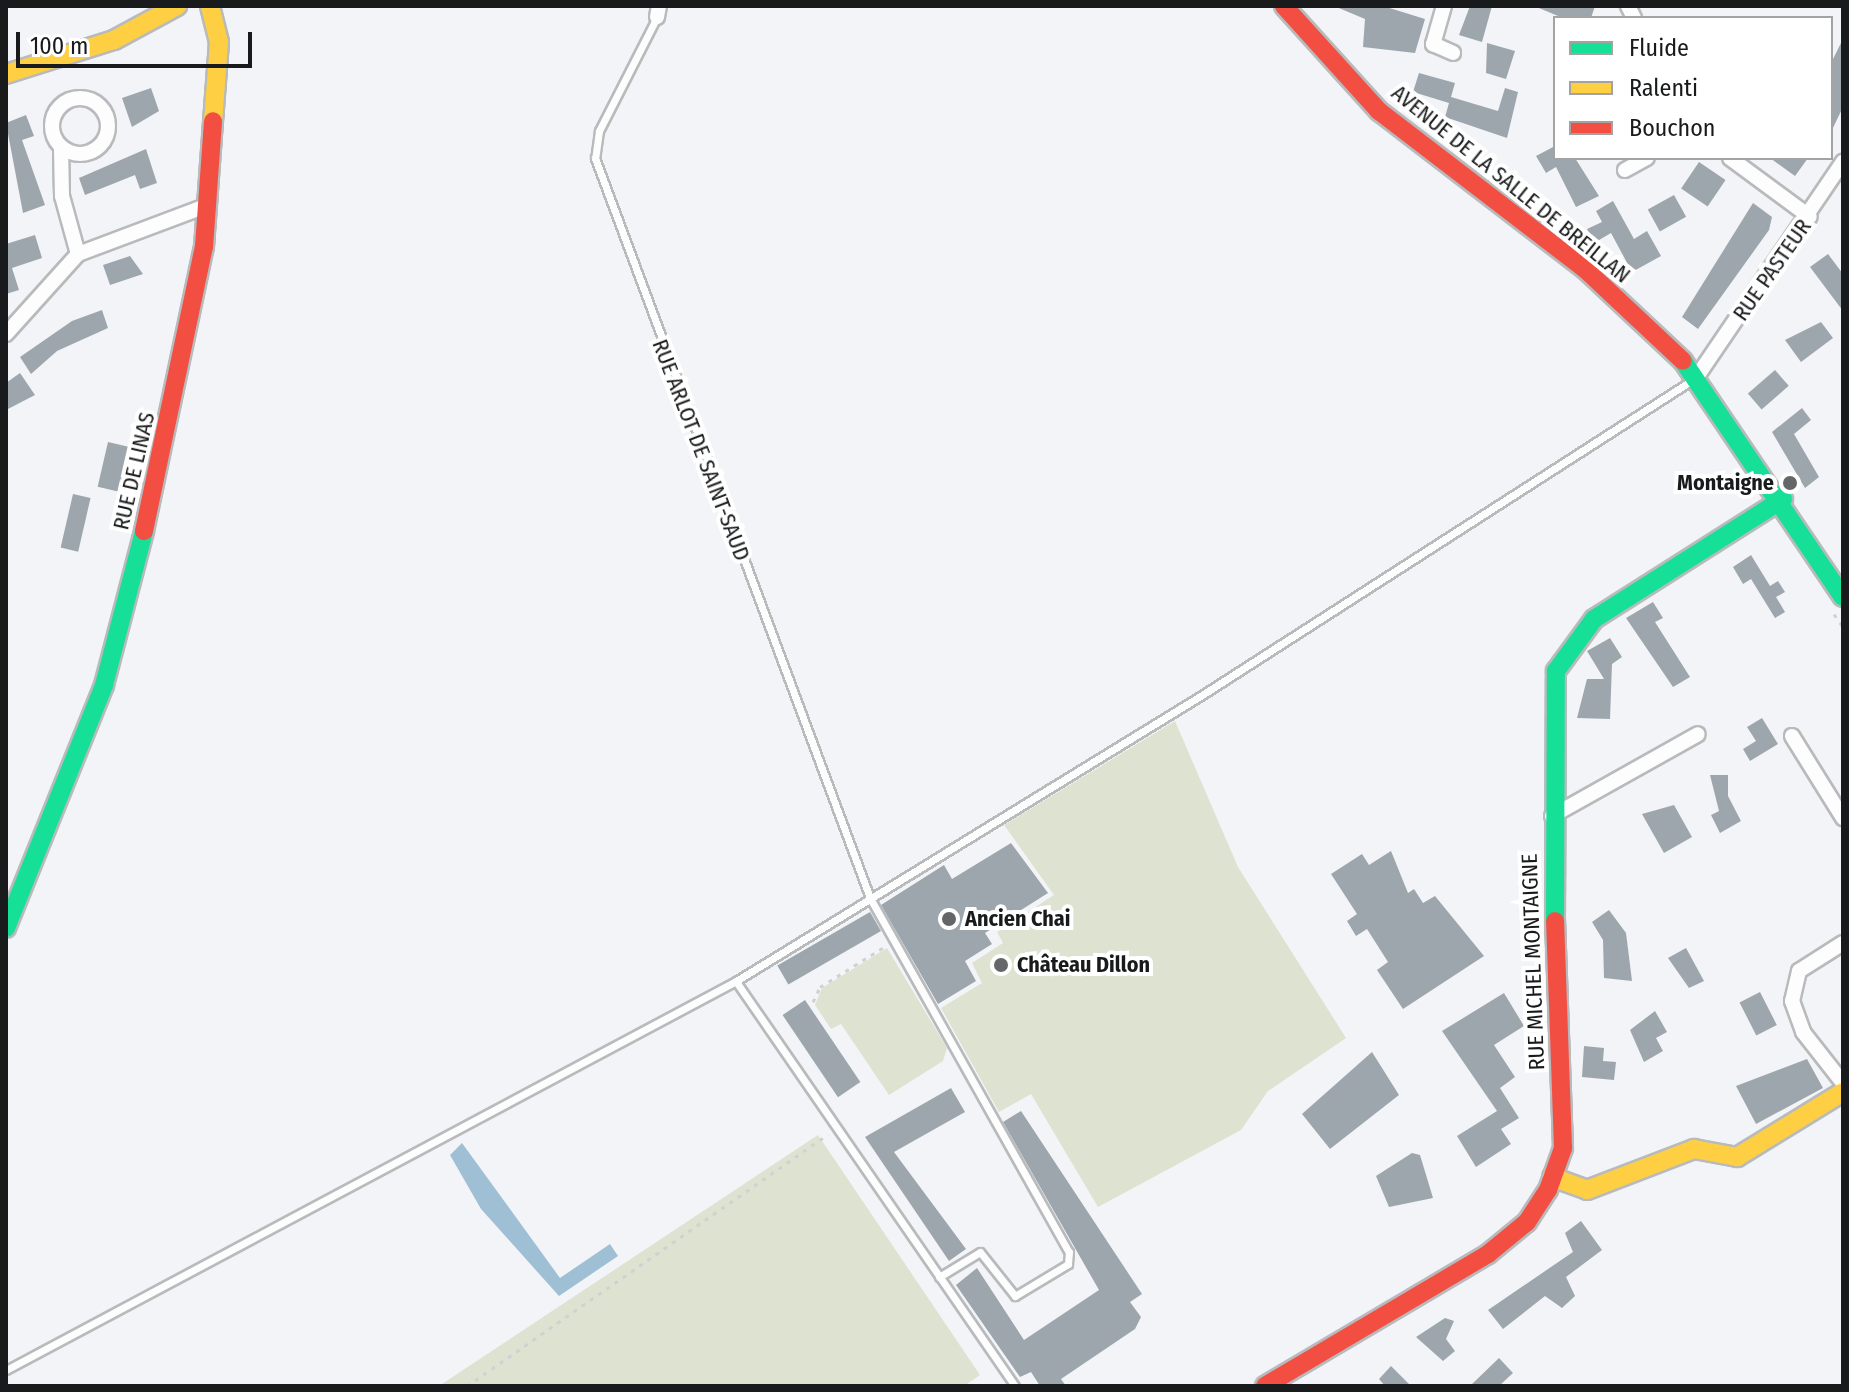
<!DOCTYPE html>
<html>
<head>
<meta charset="utf-8">
<style>
  body { margin:0 }
  #map { position:relative; width:1849px; height:1392px; overflow:hidden; background:#f2f4f7; font-family:"Fira Sans Condensed",sans-serif }
  div>[style] { position:absolute }
  .green>* { inset:0; background:#dee2d0 }
  .water>* { inset:0; background:#9fbfd5 }
  .building>* { inset:0; background:#9ea6ad; transform-origin:0 0 }
  .path>* { height:3px; margin-top:-1.5px; transform-origin:0; background:repeating-linear-gradient(90deg,#d1d1d2 0 4px,transparent 0 10px) }
  .roads { filter:drop-shadow(2px 0 #b8babc) drop-shadow(-2px 0 #b8babc) drop-shadow(0 2px #b8babc) drop-shadow(0 -2px #b8babc) }
  .lane>* { height:7px; margin:-3.5px; padding:0 3.5px; transform-origin:3.5px; border-radius:3.5px; background:#fdfdfe }
  .street>* { height:14px; margin:-7px; padding:0 7px; transform-origin:7px; border-radius:7px; background:#fdfdfe }
  .street>.ring { margin:-7px; padding:0; box-sizing:content-box; background:none; border:14px solid #fdfdfe; border-radius:50% }
  .fast>* { height:18px; margin:-9px; padding:0 9px; transform-origin:9px; border-radius:9px; background:#16e098 }
  .slow>* { height:18px; margin:-9px; padding:0 9px; transform-origin:9px; border-radius:9px; background:#ffcf43 }
  .jam>* { height:18px; margin:-9px; padding:0 9px; transform-origin:9px; border-radius:9px; background:#f24e42 }
  .dots>* { width:22px; height:22px; translate:-50% -50%; box-sizing:border-box; border:4px solid #fff; border-radius:50% }
  span { translate:-50% -50%; white-space:nowrap; text-align:center; line-height:1.15; -webkit-text-stroke:8px #fff; paint-order:stroke }
  .street-label { font-size:22px; color:#191a1b }
  .poi-label { font-size:22px; color:#191a1b; font-weight:700 }
  .right { translate:-100% -50%; text-align:right }
  .left { translate:0 -50%; text-align:left }
  .frame { position:absolute; inset:0; border:8px solid #191a1b; pointer-events:none }
  .legend { position:absolute; left:1553px; top:16px; width:280px; height:144px; box-sizing:border-box; background:#fff; border:2px solid #a3a3a4; margin:0; padding:10px 14px; list-style:none; font-size:24px; color:#191a1b }
  .legend li { display:flex; align-items:center; gap:16px; height:40px }
  .legend b { width:40px; border:2px solid #a3a3a4 }
  .scale { position:absolute; left:16px; top:32px; width:236px; height:36px; box-sizing:border-box; border:4px solid #191a1b; border-top:0; padding-left:10px; font-size:24px; line-height:28px; white-space:nowrap; color:#191a1b; -webkit-text-stroke:6px #fff; paint-order:stroke }
</style>
</head>
<body>
<div id="map">
  <div class="green">
    <i style="clip-path:polygon(1175px 721px,1238px 867px,1346px 1038px,1268px 1091px,1241px 1130px,1098px 1207px,1031px 1094px,999px 1112px,941px 1008px,982px 983px,972px 963px,1003px 943px,997px 932px,1054px 895px,1004px 825px)"></i>
    <i style="clip-path:polygon(887px 948px,947px 1048px,943px 1061px,889px 1095px,841px 1024px,831px 1029px,815px 1005px,822px 988px)"></i>
    <i style="clip-path:polygon(818px 1135px,980px 1375px,964px 1386px,439px 1386px)"></i>
  </div>
  <div class="water">
    <i style="clip-path:polygon(462px 1143px,560px 1278px,610px 1244px,618px 1256px,559px 1296px,481px 1209px,450px 1155px)"></i>
  </div>
  <div class="building">
    <i style="clip-path:polygon(1334px 6px,1383px 6px,1425px 19px,1415px 53px,1363px 47px,1365px 19px)"></i>
    <i style="clip-path:polygon(1470px 6px,1492px 6px,1482px 42px,1459px 35px)"></i>
    <i style="clip-path:polygon(1534px 6px,1595px 6px,1591px 18px,1563px 18px)"></i>
    <i style="clip-path:polygon(1843px 39px,1843px 107px,1831px 132px,1831px 63px)"></i>
    <i style="clip-path:polygon(1487px 43px,1515px 51px,1506px 79px,1486px 73px)"></i>
    <i style="clip-path:polygon(1419px 73px,1455px 83px,1451px 97px,1498px 111px,1505px 88px,1518px 92px,1507px 138px,1445px 117px,1449px 103px,1413px 92px)"></i>
    <i style="clip-path:polygon(151px 88px,159px 111px,132px 127px,122px 98px)"></i>
    <i style="clip-path:polygon(26px 115px,34px 136px,22px 140px,45px 205px,23px 213px,6px 123px)"></i>
    <i style="clip-path:polygon(1555px 146px,1555px 158px,1575px 158px,1599px 196px,1576px 207px,1556px 167px,1546px 173px,1536px 156px)"></i>
    <i style="clip-path:polygon(146px 149px,157px 183px,140px 189px,135px 175px,85px 195px,79px 178px)"></i>
    <i style="clip-path:polygon(1770px 158px,1808px 158px,1795px 176px)"></i>
    <i style="left:1699px;top:162px;width:32px;height:32px;rotate:34deg"></i>
    <i style="left:1674px;top:195px;width:25px;height:30px;rotate:61deg"></i>
    <i style="clip-path:polygon(1613px 201px,1634px 239px,1647px 231px,1661px 256px,1632px 272px,1611px 233px,1594px 243px,1587px 229px,1602px 222px,1596px 211px)"></i>
    <i style="clip-path:polygon(1753px 203px,1772px 217px,1769px 230px,1698px 329px,1682px 317px)"></i>
    <i style="clip-path:polygon(35px 235px,42px 258px,12px 268px,19px 290px,6px 294px,6px 244px)"></i>
    <i style="clip-path:polygon(1828px 254px,1843px 274px,1843px 311px,1810px 267px)"></i>
    <i style="clip-path:polygon(130px 256px,143px 274px,110px 285px,103px 265px)"></i>
    <i style="clip-path:polygon(102px 310px,108px 328px,57px 351px,31px 374px,20px 357px,72px 321px)"></i>
    <i style="clip-path:polygon(1821px 322px,1833px 338px,1801px 362px,1785px 340px)"></i>
    <i style="left:1775px;top:370px;width:21px;height:36px;rotate:49deg"></i>
    <i style="clip-path:polygon(20px 373px,35px 395px,6px 410px,6px 383px)"></i>
    <i style="clip-path:polygon(1802px 408px,1811px 420px,1794px 434px,1819px 477px,1805px 488px,1772px 432px)"></i>
    <i style="left:108px;top:442px;width:22px;height:46px;rotate:13deg"></i>
    <i style="left:73px;top:494px;width:18px;height:55px;rotate:13deg"></i>
    <i style="clip-path:polygon(1751px 555px,1770px 586px,1778px 581px,1785px 592px,1776px 597px,1785px 612px,1775px 618px,1751px 579px,1743px 584px,1733px 567px)"></i>
    <i style="clip-path:polygon(1653px 602px,1663px 618px,1655px 622px,1690px 677px,1673px 687px,1626px 618px)"></i>
    <i style="clip-path:polygon(1610px 638px,1622px 657px,1612px 664px,1610px 719px,1577px 718px,1587px 679px,1604px 679px,1587px 651px)"></i>
    <i style="clip-path:polygon(1762px 718px,1778px 744px,1750px 761px,1743px 749px,1756px 741px,1747px 727px)"></i>
    <i style="clip-path:polygon(1710px 775px,1728px 775px,1728px 796px,1741px 821px,1720px 833px,1711px 815px,1719px 811px)"></i>
    <i style="clip-path:polygon(1674px 805px,1692px 837px,1664px 853px,1642px 814px)"></i>
    <i style="clip-path:polygon(1011px 843px,1048px 893px,985px 933px,992px 944px,965px 961px,976px 981px,938px 1004px,881px 905px,944px 865px,952px 879px)"></i>
    <i style="clip-path:polygon(1391px 851px,1408px 893px,1414px 889px,1423px 903px,1435px 896px,1484px 956px,1403px 1009px,1377px 970px,1388px 962px,1367px 929px,1356px 936px,1347px 921px,1357px 914px,1331px 874px,1362px 854px,1369px 865px)"></i>
    <i style="clip-path:polygon(1609px 910px,1626px 933px,1632px 981px,1604px 978px,1603px 940px,1592px 922px)"></i>
    <i style="left:870px;top:912px;width:22px;height:107px;rotate:60deg"></i>
    <i style="clip-path:polygon(1686px 948px,1704px 981px,1689px 988px,1668px 958px)"></i>
    <i style="left:1760px;top:992px;width:37px;height:23px;rotate:63deg"></i>
    <i style="clip-path:polygon(1504px 993px,1524px 1026px,1494px 1045px,1515px 1077px,1500px 1088px,1519px 1118px,1501px 1129px,1511px 1144px,1476px 1167px,1457px 1136px,1497px 1111px,1442px 1031px)"></i>
    <i style="left:805px;top:1000px;width:99px;height:27px;rotate:56deg"></i>
    <i style="clip-path:polygon(1655px 1011px,1667px 1032px,1656px 1038px,1663px 1051px,1644px 1062px,1630px 1030px)"></i>
    <i style="clip-path:polygon(1584px 1046px,1604px 1048px,1603px 1061px,1616px 1062px,1614px 1080px,1582px 1077px)"></i>
    <i style="clip-path:polygon(1372px 1052px,1399px 1095px,1330px 1149px,1302px 1114px)"></i>
    <i style="clip-path:polygon(1807px 1059px,1823px 1088px,1756px 1124px,1736px 1086px)"></i>
    <i style="clip-path:polygon(951px 1088px,965px 1112px,894px 1152px,966px 1249px,949px 1261px,865px 1137px)"></i>
    <i style="clip-path:polygon(1021px 1111px,1142px 1294px,1130px 1302px,1141px 1317px,1135px 1329px,1061px 1379px,1066px 1386px,1040px 1386px,1031px 1372px,1020px 1377px,956px 1285px,977px 1268px,1024px 1340px,1099px 1290px,1003px 1122px)"></i>
    <i style="clip-path:polygon(1412px 1153px,1420px 1155px,1433px 1198px,1389px 1207px,1376px 1176px)"></i>
    <i style="clip-path:polygon(1581px 1221px,1602px 1250px,1566px 1277px,1575px 1296px,1562px 1308px,1545px 1296px,1503px 1329px,1488px 1310px,1573px 1252px,1565px 1233px)"></i>
    <i style="clip-path:polygon(1445px 1318px,1454px 1321px,1446px 1339px,1455px 1351px,1443px 1361px,1416px 1337px)"></i>
    <i style="clip-path:polygon(1499px 1358px,1513px 1373px,1499px 1386px,1470px 1386px)"></i>
    <i style="clip-path:polygon(1391px 1366px,1411px 1386px,1385px 1386px,1379px 1379px)"></i>
  </div>
  <div class="path">
    <i style="left:1834px;top:614px;width:16px;rotate:55deg"></i>
    <i style="left:813px;top:1002px;width:17px;rotate:-65deg"></i>
    <i style="left:820px;top:987px;width:75px;rotate:-32deg"></i>
    <i style="left:467px;top:1386px;width:440px;rotate:-34.9deg"></i>
  </div>
  <div class="roads">
    <div class="lane">
      <i style="left:657px;top:17px;width:128px;rotate:117deg"></i>
      <i style="left:599px;top:131px;width:27px;rotate:98deg"></i>
      <i style="left:595px;top:158px;width:789px;rotate:69.61deg"></i>
      <i style="left:870px;top:898px;width:406px;rotate:60.7deg"></i>
      <i style="left:1069px;top:1252px;width:12px;rotate:95deg"></i>
      <i style="left:1068px;top:1264px;width:62px;rotate:148.9deg"></i>
      <i style="left:1015px;top:1296px;width:56px;rotate:-128.5deg"></i>
      <i style="left:980px;top:1252px;width:48px;rotate:148.6deg"></i>
      <i style="left:6px;top:1370px;width:827px;rotate:-28.05deg"></i>
      <i style="left:1015px;top:1386px;width:492px;rotate:-124.6deg"></i>
      <i style="left:736px;top:981px;width:547px;rotate:-31.54deg"></i>
      <i style="left:1202px;top:695px;width:588px;rotate:-32.72deg"></i>
    </div>
    <div class="street">
      <i style="left:1444px;top:6px;width:40px;rotate:106deg"></i>
      <i style="left:1433px;top:44px;width:22px;rotate:24deg"></i>
      <i style="left:1628px;top:6px;width:13px;rotate:63deg"></i>
      <i style="left:657px;top:17px;width:11px;rotate:-80deg"></i>
      <i class="ring" style="left:52px;top:98px;width:42px;height:42px"></i>
      <i style="left:61px;top:148px;width:48px;rotate:88.8deg"></i>
      <i style="left:62px;top:196px;width:60px;rotate:74.6deg"></i>
      <i style="left:1730px;top:158px;width:99px;rotate:36.4deg"></i>
      <i style="left:1625px;top:170px;width:25px;rotate:-29deg"></i>
      <i style="left:6px;top:334px;width:108px;rotate:-48deg"></i>
      <i style="left:78px;top:254px;width:137px;rotate:-20.6deg"></i>
      <i style="left:1698px;top:375px;width:258px;rotate:-55.8deg"></i>
      <i style="left:1792px;top:736px;width:97px;rotate:58.1deg"></i>
      <i style="left:1552px;top:816px;width:167px;rotate:-29.3deg"></i>
      <i style="left:1843px;top:943px;width:52px;rotate:147.5deg"></i>
      <i style="left:1799px;top:971px;width:31px;rotate:103deg"></i>
      <i style="left:1792px;top:1001px;width:33px;rotate:70deg"></i>
      <i style="left:1803px;top:1032px;width:65px;rotate:51.9deg"></i>
    </div>
    <div class="fast">
      <i style="left:1683px;top:361px;width:285px;rotate:55.9deg"></i>
      <i style="left:1555px;top:921px;width:250px;rotate:-89.8deg"></i>
      <i style="left:1556px;top:671px;width:64px;rotate:-53.8deg"></i>
      <i style="left:1594px;top:619px;width:224px;rotate:-32.4deg"></i>
      <i style="left:6px;top:928px;width:262px;rotate:-68deg"></i>
      <i style="left:104px;top:685px;width:159px;rotate:-75.4deg"></i>
    </div>
    <div class="slow">
      <i style="left:210px;top:6px;width:37px;rotate:76deg"></i>
      <i style="left:219px;top:42px;width:79px;rotate:94.3deg"></i>
      <i style="left:6px;top:74px;width:113px;rotate:-17.5deg"></i>
      <i style="left:114px;top:40px;width:72px;rotate:-28.4deg"></i>
      <i style="left:1552px;top:1177px;width:37px;rotate:20deg"></i>
      <i style="left:1587px;top:1190px;width:115px;rotate:-21deg"></i>
      <i style="left:1694px;top:1149px;width:44px;rotate:10.5deg"></i>
      <i style="left:1737px;top:1157px;width:124px;rotate:-31.5deg"></i>
    </div>
    <div class="jam">
      <i style="left:1284px;top:6px;width:142px;rotate:47.9deg"></i>
      <i style="left:1379px;top:111px;width:260px;rotate:37.5deg"></i>
      <i style="left:1585px;top:269px;width:134px;rotate:43.2deg"></i>
      <i style="left:144px;top:531px;width:290px;rotate:-78.1deg"></i>
      <i style="left:204px;top:247px;width:126px;rotate:-85.9deg"></i>
      <i style="left:1265px;top:1386px;width:259px;rotate:-30.6deg"></i>
      <i style="left:1488px;top:1254px;width:50px;rotate:-39.4deg"></i>
      <i style="left:1527px;top:1222px;width:38px;rotate:-57deg"></i>
      <i style="left:1548px;top:1190px;width:45px;rotate:-70.3deg"></i>
      <i style="left:1563px;top:1148px;width:227px;rotate:-92deg"></i>
    </div>
  </div>
  <div class="dots">
    <i style="left:1790px;top:483px;background:#656668"></i>
    <i style="left:949px;top:919px;background:#656668"></i>
    <i style="left:1001px;top:965px;background:#656668"></i>
  </div>
  <div class="street-label">
    <span style="left:1511px;top:184px;rotate:39deg">AVENUE DE LA SALLE DE BREILLAN</span>
    <span style="left:1772px;top:270px;rotate:-55deg">RUE PASTEUR</span>
    <span style="left:701px;top:450px;rotate:69deg">RUE ARLOT DE SAINT-SAUD</span>
    <span style="left:134px;top:471px;rotate:-77deg">RUE DE LINAS</span>
    <span style="left:1533px;top:962px;rotate:-92deg">RUE MICHEL MONTAIGNE</span>
  </div>
  <div class="poi-label">
    <span class="right" style="left:1774px;top:483px">Montaigne</span>
    <span class="left" style="left:965px;top:919px">Ancien Chai</span>
    <span class="left" style="left:1017px;top:965px">Château Dillon</span>
  </div>
  <div class="frame"></div>
  <ul class="legend">
  <li><b style="height:10px;background:#16e098"></b>Fluide</li>
  <li><b style="height:10px;background:#ffcf43"></b>Ralenti</li>
  <li><b style="height:10px;background:#f24e42"></b>Bouchon</li>
  </ul>
  <div class="scale">100 m</div>
</div>
</body>
</html>
